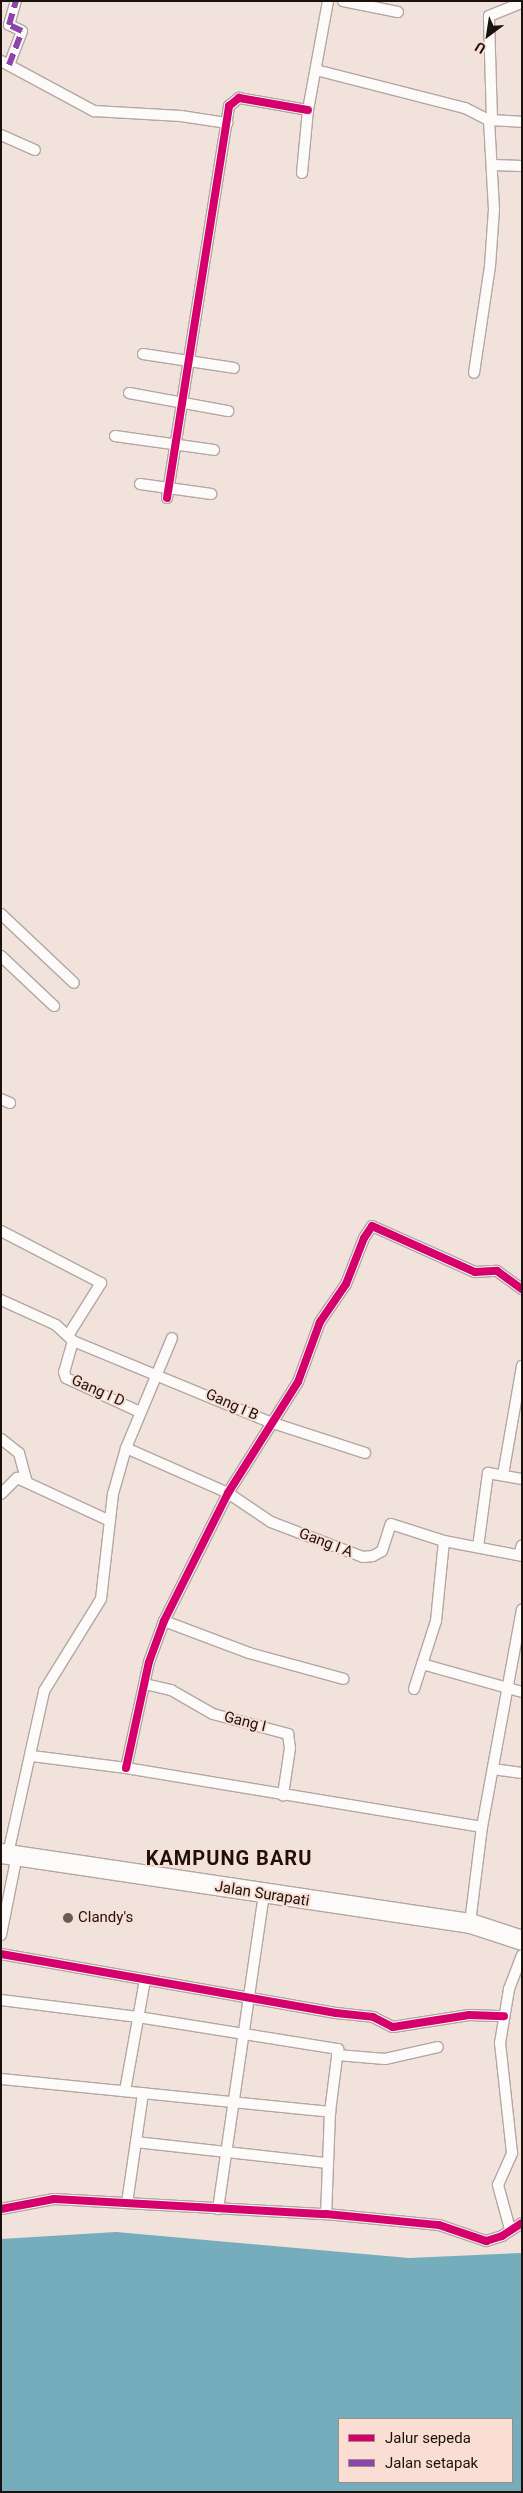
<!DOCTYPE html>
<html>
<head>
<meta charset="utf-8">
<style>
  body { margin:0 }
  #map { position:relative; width:523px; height:2493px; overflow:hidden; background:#f1e2dc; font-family:Roboto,sans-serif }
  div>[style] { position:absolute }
  .water>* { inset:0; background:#76adbc }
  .roads { filter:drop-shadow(1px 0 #b2a7a2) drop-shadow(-1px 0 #b2a7a2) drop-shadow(0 1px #b2a7a2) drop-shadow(0 -1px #b2a7a2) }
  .street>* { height:10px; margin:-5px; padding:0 5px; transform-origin:5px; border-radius:5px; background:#fdfbfa }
  .highway>* { height:19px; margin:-9.5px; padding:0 9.5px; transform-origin:9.5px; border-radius:9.5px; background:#fdfbfa }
  .quiet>* { height:6px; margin-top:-3px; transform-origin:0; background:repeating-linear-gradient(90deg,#8e44ad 0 12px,transparent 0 18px) }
  .cycleway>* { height:8px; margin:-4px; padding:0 4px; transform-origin:4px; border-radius:4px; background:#d6006c }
  .dots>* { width:14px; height:14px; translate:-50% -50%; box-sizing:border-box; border:2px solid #faded3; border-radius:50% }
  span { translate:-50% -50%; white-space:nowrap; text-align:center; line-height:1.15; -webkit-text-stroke:4px #faded3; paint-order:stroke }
  .street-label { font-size:15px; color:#1b120e }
  .poi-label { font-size:15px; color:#1b120e }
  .left { translate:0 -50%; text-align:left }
  .district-label { font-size:20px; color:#1b120e; font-weight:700; letter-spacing:1px }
  .frame { position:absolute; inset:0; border:2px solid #1b120e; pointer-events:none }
  .legend { position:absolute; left:338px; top:2418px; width:175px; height:65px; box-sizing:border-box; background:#faded3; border:1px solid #a18c84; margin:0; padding:6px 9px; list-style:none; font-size:15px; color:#1b120e }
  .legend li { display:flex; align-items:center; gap:10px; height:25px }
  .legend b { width:25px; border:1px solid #a18c84 }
  .north { position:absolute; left:463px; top:10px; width:50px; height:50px; -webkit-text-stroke:4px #faded3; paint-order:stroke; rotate:211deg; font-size:14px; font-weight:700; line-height:20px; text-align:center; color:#1b120e }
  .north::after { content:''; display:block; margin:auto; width:18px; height:22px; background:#1b120e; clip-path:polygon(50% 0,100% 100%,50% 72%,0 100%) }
</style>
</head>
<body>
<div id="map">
  <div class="water">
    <i style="clip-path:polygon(evenodd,116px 2232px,409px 2258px,522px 2253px,522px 2492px,1px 2492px,1px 2239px,116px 2232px,339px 2419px,512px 2419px,512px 2482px,339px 2482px,339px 2419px)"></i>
  </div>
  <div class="roads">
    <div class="street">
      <i style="left:343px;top:1px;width:56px;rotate:11.3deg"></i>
      <i style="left:1px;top:61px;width:106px;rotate:28.3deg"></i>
      <i style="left:94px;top:111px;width:87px;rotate:3.3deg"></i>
      <i style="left:181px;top:116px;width:47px;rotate:8.7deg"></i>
      <i style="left:9px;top:65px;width:36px;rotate:-69deg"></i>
      <i style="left:22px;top:31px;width:14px;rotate:-155deg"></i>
      <i style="left:9px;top:25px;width:25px;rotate:-74deg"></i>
      <i style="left:316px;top:70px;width:154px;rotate:14.3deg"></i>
      <i style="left:465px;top:108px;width:27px;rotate:27deg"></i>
      <i style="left:489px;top:120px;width:89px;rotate:86.8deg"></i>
      <i style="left:494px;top:209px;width:57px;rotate:94deg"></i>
      <i style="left:490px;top:266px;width:108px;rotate:98.5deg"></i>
      <i style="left:489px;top:120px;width:33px;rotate:3deg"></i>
      <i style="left:492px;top:120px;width:104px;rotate:-91.7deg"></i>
      <i style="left:489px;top:16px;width:35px;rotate:-22deg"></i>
      <i style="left:1px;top:135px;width:37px;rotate:24deg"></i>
      <i style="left:493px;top:165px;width:29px;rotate:2deg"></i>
      <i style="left:302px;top:173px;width:63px;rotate:-84.6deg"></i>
      <i style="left:308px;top:110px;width:111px;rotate:-79.6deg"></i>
      <i style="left:143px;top:354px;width:92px;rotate:8.7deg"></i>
      <i style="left:129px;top:393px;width:101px;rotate:10.3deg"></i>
      <i style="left:115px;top:436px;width:100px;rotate:8deg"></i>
      <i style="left:140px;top:484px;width:72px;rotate:8deg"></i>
      <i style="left:167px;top:498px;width:397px;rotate:-81deg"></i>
      <i style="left:229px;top:106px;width:13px;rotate:-39deg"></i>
      <i style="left:239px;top:98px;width:70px;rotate:9.9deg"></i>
      <i style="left:1px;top:914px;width:100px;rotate:43.4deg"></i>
      <i style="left:1px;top:956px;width:73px;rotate:43.3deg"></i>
      <i style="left:1px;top:1099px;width:10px;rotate:24deg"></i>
      <i style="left:1px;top:1231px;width:113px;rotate:27.5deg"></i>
      <i style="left:101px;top:1283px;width:60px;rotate:122.1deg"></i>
      <i style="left:1px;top:1300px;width:60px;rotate:24.4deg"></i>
      <i style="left:56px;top:1325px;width:23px;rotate:43deg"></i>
      <i style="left:73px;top:1341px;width:213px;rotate:22.4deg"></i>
      <i style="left:270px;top:1422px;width:100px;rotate:18.1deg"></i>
      <i style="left:73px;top:1341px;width:32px;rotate:106deg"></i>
      <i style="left:64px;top:1372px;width:6px;rotate:72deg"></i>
      <i style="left:66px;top:1378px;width:81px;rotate:24.7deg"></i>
      <i style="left:1px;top:1439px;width:23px;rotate:38deg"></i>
      <i style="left:19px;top:1453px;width:30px;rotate:75deg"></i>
      <i style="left:126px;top:1448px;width:111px;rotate:23.8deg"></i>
      <i style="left:228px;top:1493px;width:52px;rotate:34deg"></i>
      <i style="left:271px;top:1522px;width:98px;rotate:20.8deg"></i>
      <i style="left:363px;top:1557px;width:10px;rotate:-6deg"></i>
      <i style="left:373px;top:1556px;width:10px;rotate:-29deg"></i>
      <i style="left:382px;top:1551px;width:28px;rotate:-72deg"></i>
      <i style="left:391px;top:1524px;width:56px;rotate:17.8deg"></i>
      <i style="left:444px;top:1541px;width:79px;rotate:10.9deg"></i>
      <i style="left:503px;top:1475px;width:111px;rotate:-80.1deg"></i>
      <i style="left:1px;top:1494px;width:23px;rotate:-45deg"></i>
      <i style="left:17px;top:1478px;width:102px;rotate:24.8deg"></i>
      <i style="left:478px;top:1547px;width:75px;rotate:-82.3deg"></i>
      <i style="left:488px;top:1473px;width:35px;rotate:10deg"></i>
      <i style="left:519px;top:1555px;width:10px;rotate:-73deg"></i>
      <i style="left:164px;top:1621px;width:91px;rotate:20.6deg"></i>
      <i style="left:249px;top:1653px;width:98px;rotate:15.3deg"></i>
      <i style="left:422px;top:1664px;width:104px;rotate:15.6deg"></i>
      <i style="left:145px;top:1684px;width:27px;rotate:13deg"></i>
      <i style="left:171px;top:1690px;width:48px;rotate:29.7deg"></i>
      <i style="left:213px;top:1714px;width:78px;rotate:14.9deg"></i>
      <i style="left:288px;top:1734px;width:14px;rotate:82deg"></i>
      <i style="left:290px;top:1748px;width:48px;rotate:98.5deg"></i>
      <i style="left:414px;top:1689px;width:71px;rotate:-72.1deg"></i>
      <i style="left:436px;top:1621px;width:80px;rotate:-84.3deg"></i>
      <i style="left:32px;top:1756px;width:95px;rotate:7.3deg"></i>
      <i style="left:126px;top:1768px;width:361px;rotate:9.4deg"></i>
      <i style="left:126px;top:1768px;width:108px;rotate:-77.8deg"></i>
      <i style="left:149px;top:1662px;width:44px;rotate:-69.9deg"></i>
      <i style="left:164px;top:1621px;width:143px;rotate:-63.4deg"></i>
      <i style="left:228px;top:1493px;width:131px;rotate:-57.8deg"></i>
      <i style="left:298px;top:1382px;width:64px;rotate:-69.9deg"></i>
      <i style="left:320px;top:1322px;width:46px;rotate:-55.6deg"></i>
      <i style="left:346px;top:1284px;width:49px;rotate:-68.6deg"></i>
      <i style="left:364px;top:1238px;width:14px;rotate:-56deg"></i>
      <i style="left:372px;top:1226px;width:113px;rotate:24.1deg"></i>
      <i style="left:475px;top:1272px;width:22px;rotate:-3deg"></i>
      <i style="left:497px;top:1271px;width:31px;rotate:36deg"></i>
      <i style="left:493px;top:1769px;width:29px;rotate:8deg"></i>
      <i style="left:8px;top:1854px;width:167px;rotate:-77.5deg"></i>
      <i style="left:44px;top:1691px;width:108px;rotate:-58.2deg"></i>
      <i style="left:101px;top:1599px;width:106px;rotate:-83.5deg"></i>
      <i style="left:113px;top:1494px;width:48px;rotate:-74.2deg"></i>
      <i style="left:126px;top:1448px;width:119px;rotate:-67.3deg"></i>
      <i style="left:470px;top:1923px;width:97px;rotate:-82.9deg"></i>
      <i style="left:482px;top:1827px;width:221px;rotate:-79.6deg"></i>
      <i style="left:1px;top:1935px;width:82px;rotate:-78.7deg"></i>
      <i style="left:1px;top:1954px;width:340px;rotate:10deg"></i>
      <i style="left:336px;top:2013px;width:37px;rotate:6deg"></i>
      <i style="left:373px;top:2017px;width:22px;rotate:27deg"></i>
      <i style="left:393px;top:2027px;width:77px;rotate:-9deg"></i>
      <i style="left:469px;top:2015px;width:35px;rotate:2deg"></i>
      <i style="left:1px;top:2000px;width:138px;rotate:7.1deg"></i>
      <i style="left:138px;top:2017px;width:203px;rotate:9.1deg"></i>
      <i style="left:338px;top:2049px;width:64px;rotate:97.2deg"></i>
      <i style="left:330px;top:2112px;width:102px;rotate:92.2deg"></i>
      <i style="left:337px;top:2055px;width:48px;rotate:4.8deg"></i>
      <i style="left:385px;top:2059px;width:54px;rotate:-12.8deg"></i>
      <i style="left:1px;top:2079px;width:331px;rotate:5.7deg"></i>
      <i style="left:125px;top:2091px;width:113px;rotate:-79.8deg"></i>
      <i style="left:136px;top:2142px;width:192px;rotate:6.3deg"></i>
      <i style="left:127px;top:2203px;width:111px;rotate:-81.7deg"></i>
      <i style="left:1px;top:2209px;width:54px;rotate:-10.7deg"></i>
      <i style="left:54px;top:2199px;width:272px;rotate:3.2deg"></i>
      <i style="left:326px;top:2214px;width:114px;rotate:5.6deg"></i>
      <i style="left:439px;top:2225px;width:50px;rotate:18.8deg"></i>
      <i style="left:486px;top:2241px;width:17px;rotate:-17deg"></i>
      <i style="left:502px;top:2236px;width:24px;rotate:-33deg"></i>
      <i style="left:218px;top:2209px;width:318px;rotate:-81.7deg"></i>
      <i style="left:510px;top:2229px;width:46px;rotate:-105.3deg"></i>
      <i style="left:498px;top:2185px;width:35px;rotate:-66deg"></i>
      <i style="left:512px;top:2153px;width:111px;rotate:-96.2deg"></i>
      <i style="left:500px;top:2043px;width:55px;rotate:-80.5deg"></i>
      <i style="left:509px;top:1989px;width:36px;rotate:-69deg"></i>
    </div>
    <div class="highway">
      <i style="left:1px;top:1853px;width:474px;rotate:8.5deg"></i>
      <i style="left:470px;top:1923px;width:55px;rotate:18.1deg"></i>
    </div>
  </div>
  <div class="quiet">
    <i style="left:9px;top:65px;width:36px;rotate:-69deg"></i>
    <i style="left:22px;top:31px;width:14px;rotate:-155deg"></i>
    <i style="left:9px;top:25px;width:25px;rotate:-74deg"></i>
  </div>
  <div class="cycleway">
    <i style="left:167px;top:498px;width:397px;rotate:-81deg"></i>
    <i style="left:229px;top:106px;width:13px;rotate:-39deg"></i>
    <i style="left:239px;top:98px;width:70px;rotate:9.9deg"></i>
    <i style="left:126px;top:1768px;width:108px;rotate:-77.8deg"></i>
    <i style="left:149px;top:1662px;width:44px;rotate:-69.9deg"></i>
    <i style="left:164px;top:1621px;width:143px;rotate:-63.4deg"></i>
    <i style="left:228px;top:1493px;width:131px;rotate:-57.8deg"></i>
    <i style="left:298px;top:1382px;width:64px;rotate:-69.9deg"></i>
    <i style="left:320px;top:1322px;width:46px;rotate:-55.6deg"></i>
    <i style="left:346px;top:1284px;width:49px;rotate:-68.6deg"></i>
    <i style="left:364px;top:1238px;width:14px;rotate:-56deg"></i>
    <i style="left:372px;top:1226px;width:113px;rotate:24.1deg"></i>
    <i style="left:475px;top:1272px;width:22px;rotate:-3deg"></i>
    <i style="left:497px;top:1271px;width:31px;rotate:36deg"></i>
    <i style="left:1px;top:1954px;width:340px;rotate:10deg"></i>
    <i style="left:336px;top:2013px;width:37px;rotate:6deg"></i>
    <i style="left:373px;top:2017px;width:22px;rotate:27deg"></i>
    <i style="left:393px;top:2027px;width:77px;rotate:-9deg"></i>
    <i style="left:469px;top:2015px;width:35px;rotate:2deg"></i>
    <i style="left:1px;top:2209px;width:54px;rotate:-10.7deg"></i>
    <i style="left:54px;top:2199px;width:272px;rotate:3.2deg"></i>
    <i style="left:326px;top:2214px;width:114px;rotate:5.6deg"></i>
    <i style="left:439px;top:2225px;width:50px;rotate:18.8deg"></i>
    <i style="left:486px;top:2241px;width:17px;rotate:-17deg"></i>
    <i style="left:502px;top:2236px;width:24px;rotate:-33deg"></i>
  </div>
  <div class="dots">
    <i style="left:68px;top:1918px;background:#665b56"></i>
  </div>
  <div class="street-label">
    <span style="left:98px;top:1391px;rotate:24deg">Gang I D</span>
    <span style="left:232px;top:1405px;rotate:24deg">Gang I B</span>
    <span style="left:326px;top:1543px;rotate:21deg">Gang I A</span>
    <span style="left:245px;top:1722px;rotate:14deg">Gang I</span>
    <span style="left:262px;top:1894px;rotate:9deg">Jalan Surapati</span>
  </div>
  <div class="poi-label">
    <span class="left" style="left:78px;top:1918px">Clandy's</span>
  </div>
  <div class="district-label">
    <span style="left:229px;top:1858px">KAMPUNG BARU</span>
  </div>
  <div class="frame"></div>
  <ul class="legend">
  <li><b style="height:6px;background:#d6006c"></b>Jalur sepeda</li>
  <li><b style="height:6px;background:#8e44ad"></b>Jalan setapak</li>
  </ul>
  <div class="north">U</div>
</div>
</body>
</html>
